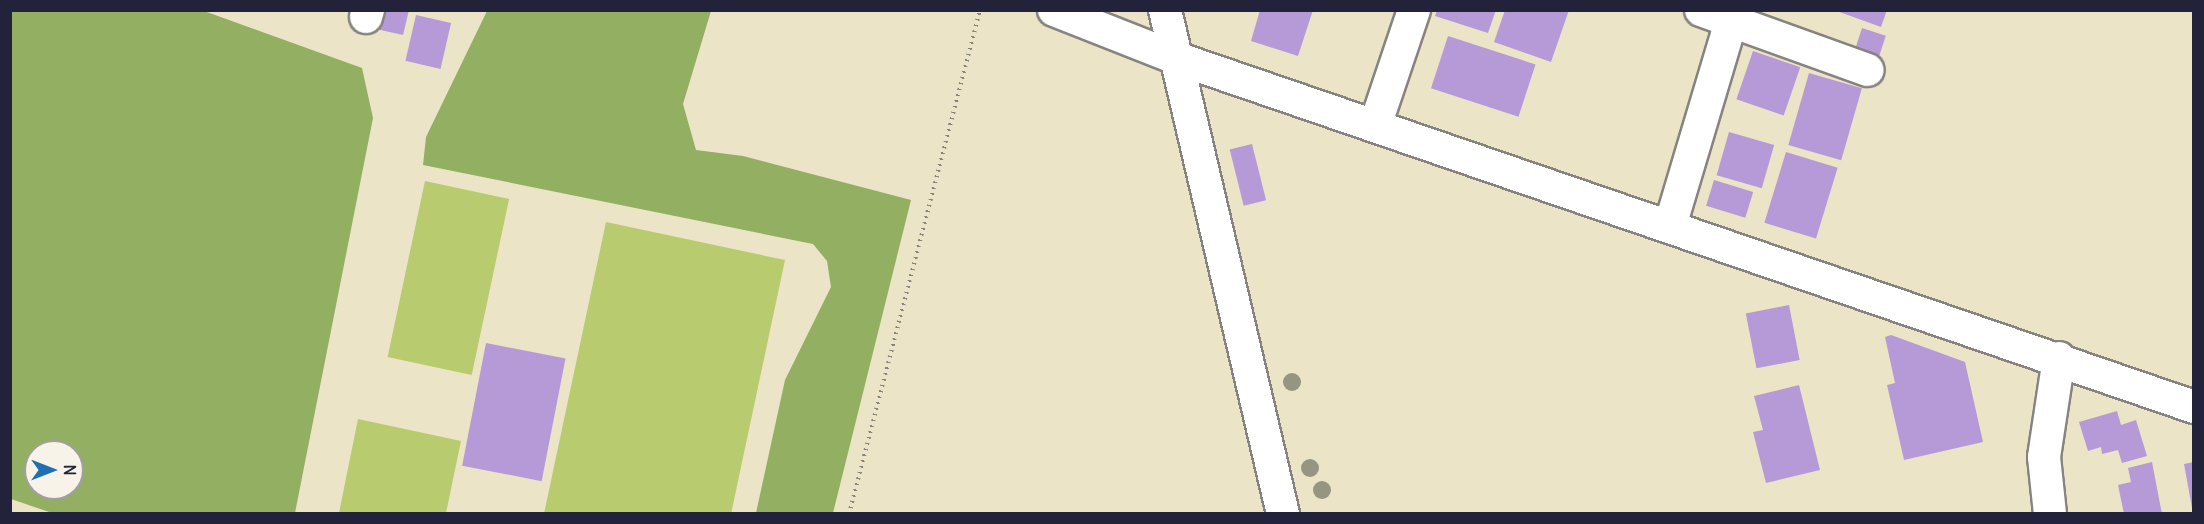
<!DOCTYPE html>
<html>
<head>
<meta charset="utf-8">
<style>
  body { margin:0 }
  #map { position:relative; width:2204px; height:524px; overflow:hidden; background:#ebe4c6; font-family:Delius,sans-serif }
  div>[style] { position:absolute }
  .green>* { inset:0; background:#b8cb6f; transform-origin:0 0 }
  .forest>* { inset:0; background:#92af62 }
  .building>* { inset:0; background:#b69ad7; transform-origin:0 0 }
  .path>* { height:4px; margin-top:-2px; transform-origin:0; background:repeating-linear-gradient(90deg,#868380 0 1.5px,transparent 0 6px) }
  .roads { filter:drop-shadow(2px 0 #868380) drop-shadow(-2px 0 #868380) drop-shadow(0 2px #868380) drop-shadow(0 -2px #868380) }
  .minor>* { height:32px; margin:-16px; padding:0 16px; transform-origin:16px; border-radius:16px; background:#fff }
  .trees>* { width:18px; height:18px; margin:-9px; border-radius:50%; background:#959582 }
  span { translate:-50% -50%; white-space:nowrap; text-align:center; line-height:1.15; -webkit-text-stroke:4.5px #f7f3e8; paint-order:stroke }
  .frame { position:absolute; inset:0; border:12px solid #22223b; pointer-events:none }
  .north { position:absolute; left:24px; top:440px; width:60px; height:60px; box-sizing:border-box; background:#f7f3e8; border:2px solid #a29fa3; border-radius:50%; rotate:90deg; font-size:16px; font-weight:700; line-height:24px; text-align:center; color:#22223b }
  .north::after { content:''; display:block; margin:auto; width:21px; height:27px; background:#1f6fb2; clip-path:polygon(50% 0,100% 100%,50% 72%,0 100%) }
</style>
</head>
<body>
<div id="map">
  <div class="green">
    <i style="left:425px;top:181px;width:86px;height:180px;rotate:12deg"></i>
    <i style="left:606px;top:222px;width:183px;height:297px;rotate:12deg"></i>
    <i style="clip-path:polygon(358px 419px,461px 441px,446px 513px,339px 513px)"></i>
  </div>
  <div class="forest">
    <i style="clip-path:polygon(evenodd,11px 10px,204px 11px,362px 68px,373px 118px,295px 513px,55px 514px,11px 499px,11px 10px,36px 452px,72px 452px,72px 488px,36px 488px,36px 452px)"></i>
    <i style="clip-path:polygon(487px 11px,711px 11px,683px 104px,696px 150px,743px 156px,911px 200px,833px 513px,756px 513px,785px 380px,831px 287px,827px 261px,813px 244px,423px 165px,426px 137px)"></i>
  </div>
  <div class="building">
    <i style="clip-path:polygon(380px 10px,409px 10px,403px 35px,376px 29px)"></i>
    <i style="clip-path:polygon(1260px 10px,1313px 10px,1298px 56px,1251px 41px)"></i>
    <i style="clip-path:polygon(1437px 10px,1496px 10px,1488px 33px,1435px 16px)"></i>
    <i style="clip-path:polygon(1505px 10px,1569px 10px,1551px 62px,1494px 42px)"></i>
    <i style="clip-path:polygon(1834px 10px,1887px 10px,1881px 27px)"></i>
    <i style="left:416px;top:15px;width:36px;height:47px;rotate:13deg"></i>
    <i style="left:1862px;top:28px;width:25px;height:22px;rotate:18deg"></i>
    <i style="left:1448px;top:36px;width:92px;height:55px;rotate:18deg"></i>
    <i style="left:1753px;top:51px;width:50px;height:51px;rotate:19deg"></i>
    <i style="left:1809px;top:73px;width:55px;height:75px;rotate:16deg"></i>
    <i style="left:1729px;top:132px;width:47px;height:45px;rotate:16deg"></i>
    <i style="left:1252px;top:144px;width:58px;height:23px;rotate:76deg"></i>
    <i style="left:1786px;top:152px;width:54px;height:74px;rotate:17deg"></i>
    <i style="left:1714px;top:180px;width:41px;height:27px;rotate:17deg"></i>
    <i style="left:1789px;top:305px;width:56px;height:44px;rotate:79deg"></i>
    <i style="clip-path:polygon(1891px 335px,1965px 362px,1983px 442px,1904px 460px,1887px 385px,1895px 383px,1885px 337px)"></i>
    <i style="left:486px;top:343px;width:81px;height:125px;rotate:11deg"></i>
    <i style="clip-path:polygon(1799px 385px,1820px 470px,1766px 483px,1753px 432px,1763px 430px,1754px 396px)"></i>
    <i style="clip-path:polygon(2117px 411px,2121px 425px,2136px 420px,2147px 456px,2122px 463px,2118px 450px,2102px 454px,2101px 447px,2088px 451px,2079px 422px)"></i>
    <i style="clip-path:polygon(2152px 462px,2162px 514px,2124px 514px,2118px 485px,2131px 482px,2128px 468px)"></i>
    <i style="clip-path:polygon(2194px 462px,2194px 508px,2192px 508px,2184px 464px)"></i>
  </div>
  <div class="path">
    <i style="left:849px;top:514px;width:521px;rotate:-75.43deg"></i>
  </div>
  <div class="roads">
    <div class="minor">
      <i style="left:1054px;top:10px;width:131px;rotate:21.5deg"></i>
      <i style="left:1176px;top:58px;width:1076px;rotate:18.92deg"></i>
      <i style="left:1165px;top:10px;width:518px;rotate:76.82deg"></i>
      <i style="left:1701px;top:10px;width:177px;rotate:19.8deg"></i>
      <i style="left:366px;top:17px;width:7px;rotate:-74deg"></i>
      <i style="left:1375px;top:126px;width:122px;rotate:-71.4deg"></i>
      <i style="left:1670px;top:226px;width:214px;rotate:-73.4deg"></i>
      <i style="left:2050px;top:514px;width:57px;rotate:-96deg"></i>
      <i style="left:2044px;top:457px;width:100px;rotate:-81.4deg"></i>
    </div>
  </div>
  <div class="trees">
    <i style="left:1292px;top:382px"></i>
    <i style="left:1310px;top:468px"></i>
    <i style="left:1322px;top:490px"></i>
  </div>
  <div class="frame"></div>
  <div class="north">N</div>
</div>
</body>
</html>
